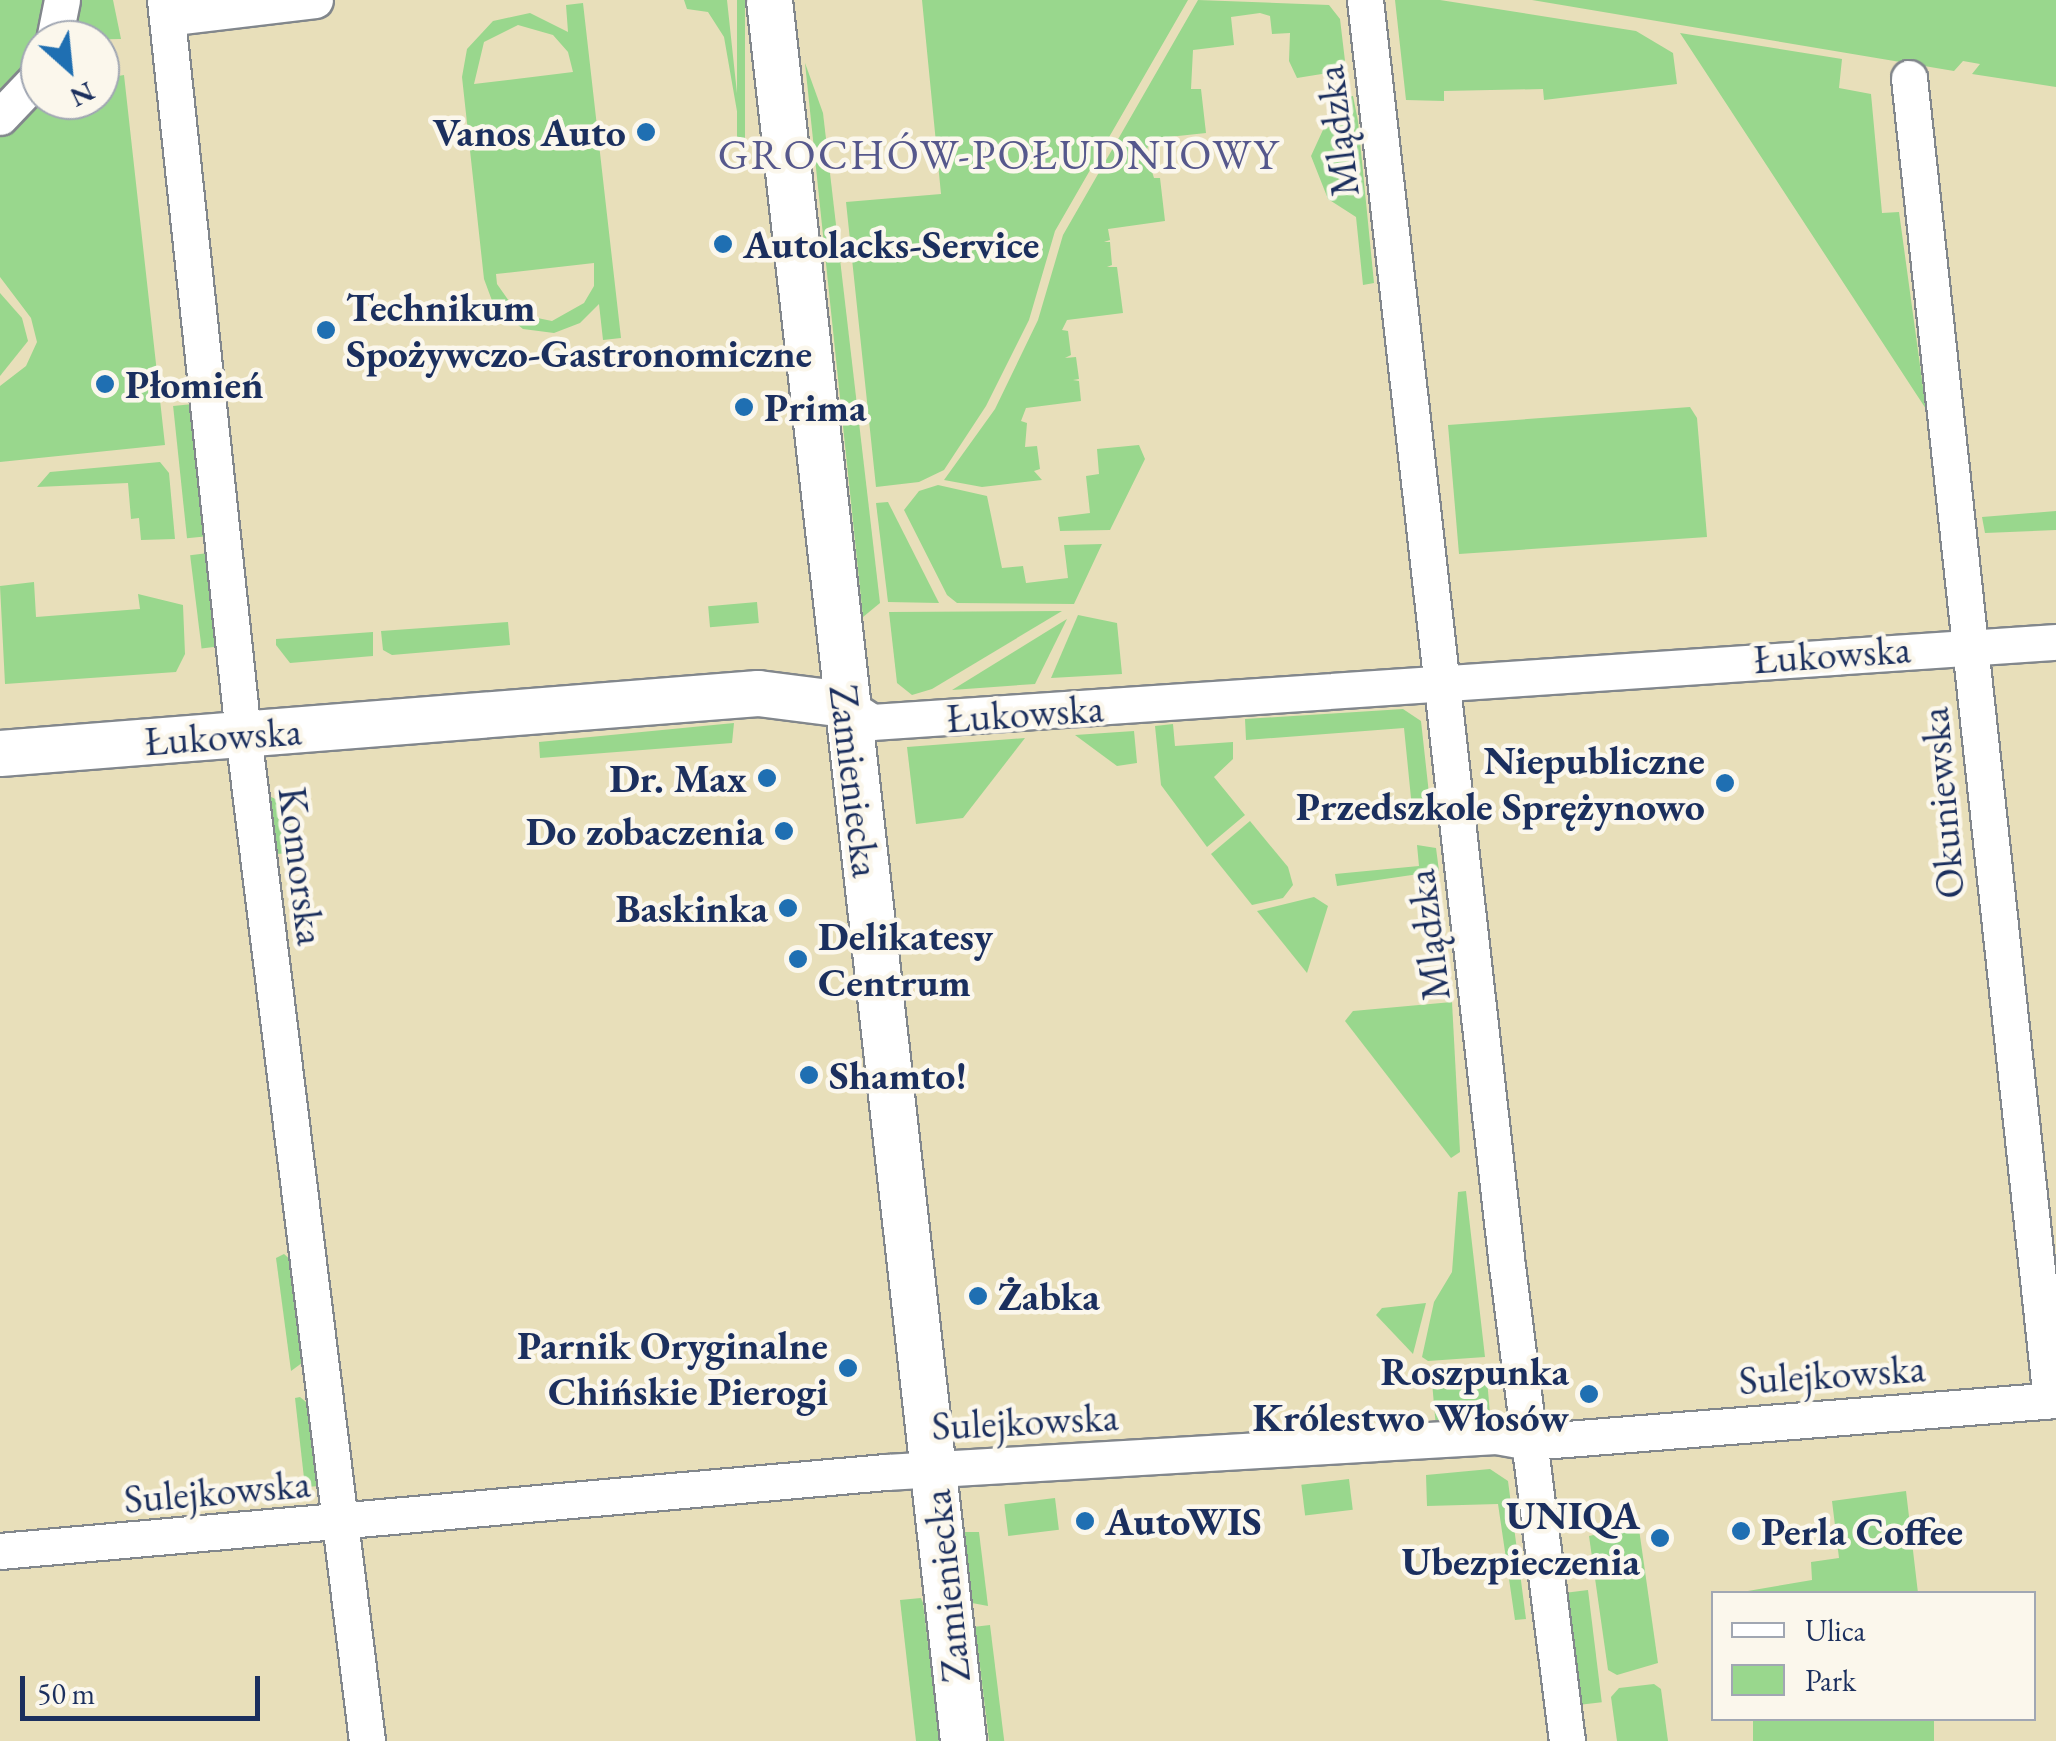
<!DOCTYPE html>
<html>
<head>
<meta charset="utf-8">
<style>
  body { margin:0 }
  #map { position:relative; width:2056px; height:1741px; overflow:hidden; background:#e8dfba; font-family:"EB Garamond",serif }
  div>[style] { position:absolute }
  .green>* { inset:0; background:#99d78d; transform-origin:0 0 }
  .roads { filter:drop-shadow(2px 0 #82878c) drop-shadow(-2px 0 #82878c) drop-shadow(0 2px #82878c) drop-shadow(0 -2px #82878c) }
  .minor>* { height:35px; margin:-17.5px; padding:0 17.5px; transform-origin:17.5px; border-radius:17.5px; background:#fff }
  .tertiary>* { height:45px; margin:-22.5px; padding:0 22.5px; transform-origin:22.5px; border-radius:22.5px; background:#fff }
  .dots>* { width:28px; height:28px; translate:-50% -50%; box-sizing:border-box; border:5px solid #fbf7ec; border-radius:50% }
  span { translate:-50% -50%; white-space:nowrap; text-align:center; line-height:1.15; -webkit-text-stroke:9px #fbf7ec; paint-order:stroke }
  .street-label { font-size:40px; color:#1b2f5e }
  .poi-label { font-size:40px; color:#1b2f5e; font-weight:700 }
  .right { translate:-100% -50%; text-align:right }
  .left { translate:0 -50%; text-align:left }
  .neighbourhood-label { font-size:42px; color:#56588c; letter-spacing:2.5px }
  .legend { position:absolute; left:1711px; top:1591px; width:325px; height:130px; box-sizing:border-box; background:#fbf7ec; border:2px solid #a1a7b3; margin:0; padding:12px 18px; list-style:none; font-size:30px; color:#1b2f5e }
  .legend li { display:flex; align-items:center; gap:20px; height:50px }
  .legend b { width:50px; border:2px solid #a1a7b3 }
  .north { position:absolute; left:20px; top:20px; width:100px; height:100px; box-sizing:border-box; background:#fbf7ec; border:2px solid #a1a7b3; border-radius:50%; rotate:153deg; font-size:28px; font-weight:700; line-height:40px; text-align:center; color:#1b2f5e }
  .north::after { content:''; display:block; margin:auto; width:35px; height:45px; background:#1f6fb2; clip-path:polygon(50% 0,100% 100%,50% 72%,0 100%) }
  .scale { position:absolute; left:20px; top:1676px; width:240px; height:45px; box-sizing:border-box; border:5px solid #1b2f5e; border-top:0; padding-left:12px; font-size:30px; line-height:35px; white-space:nowrap; color:#1b2f5e; -webkit-text-stroke:8px #fbf7ec; paint-order:stroke }
</style>
</head>
<body>
<div id="map">
  <div class="green">
    <i style="clip-path:polygon(0 0,52px 0,40px 56px,0 104px)"></i>
    <i style="clip-path:polygon(74px 0,113px 0,121px 39px,65px 40px)"></i>
    <i style="clip-path:polygon(684px 0,727px 0,742px 140px,724px 37px,708px 12px,687px 9px)"></i>
    <i style="left:737px;top:0;width:8px;height:146px"></i>
    <i style="clip-path:polygon(922px 0,1188px 0,1055px 231px,1029px 320px,986px 406px,944px 470px,919px 482px,876px 487px,846px 202px,941px 194px)"></i>
    <i style="clip-path:polygon(1198px 0,1329px 5px,1340px 19px,1345px 61px,1334px 72px,1297px 78px,1289px 61px,1290px 33px,1272px 34px,1270px 16px,1260px 13px,1231px 17px,1234px 45px,1193px 50px,1191px 89px,1201px 89px,1206px 133px,1150px 139px,1146px 153px,1154px 178px,1160px 178px,1165px 221px,1108px 229px,1110px 240px,1104px 242px,1110px 242px,1112px 265px,1107px 267px,1117px 267px,1123px 313px,1067px 320px,1062px 330px,1068px 331px,1071px 355px,1065px 358px,1076px 357px,1079px 379px,1073px 380px,1079px 381px,1081px 401px,1026px 408px,1021px 421px,1027px 423px,1025px 447px,1037px 446px,1040px 469px,1034px 471px,1042px 480px,982px 487px,944px 480px,995px 409px,1038px 320px,1063px 235px)"></i>
    <i style="clip-path:polygon(1395px 0,1440px 0,1636px 31px,1673px 53px,1677px 84px,1544px 100px,1543px 89px,1444px 91px,1444px 101px,1406px 100px)"></i>
    <i style="clip-path:polygon(1532px 0,2056px 0,2056px 87px,1972px 74px,1980px 64px,1963px 61px,1954px 71px)"></i>
    <i style="clip-path:polygon(evenodd,583px 3px,621px 338px,603px 340px,599px 304px,580px 323px,554px 333px,523px 329px,494px 306px,484px 279px,462px 77px,467px 49px,493px 21px,530px 13px,568px 32px,566px 5px,583px 3px,518px 25px,553px 35px,568px 52px,573px 72px,474px 84px,484px 42px,518px 25px,583px 3px,594px 263px,594px 286px,584px 303px,552px 321px,518px 314px,497px 284px,496px 274px,594px 263px)"></i>
    <i style="clip-path:polygon(1680px 33px,1842px 59px,1839px 88px,1871px 94px,1882px 213px,1899px 212px,1926px 409px)"></i>
    <i style="clip-path:polygon(805px 63px,823px 113px,880px 603px,863px 617px)"></i>
    <i style="clip-path:polygon(124px 75px,165px 445px,0 462px,0 386px,26px 366px,37px 342px,31px 318px,0 277px,0 130px,40px 100px,100px 100px,100px 79px)"></i>
    <i style="clip-path:polygon(1346px 96px,1353px 96px,1358px 121px,1374px 283px,1363px 285px,1356px 217px,1328px 199px,1311px 156px,1333px 108px)"></i>
    <i style="clip-path:polygon(0 293px,22px 318px,28px 341px,0 376px)"></i>
    <i style="left:193px;top:404px;width:133px;height:20px;rotate:84deg"></i>
    <i style="clip-path:polygon(1690px 407px,1697px 418px,1707px 537px,1459px 554px,1448px 425px)"></i>
    <i style="clip-path:polygon(1139px 445px,1145px 459px,1110px 530px,1060px 531px,1058px 517px,1090px 513px,1086px 476px,1099px 474px,1097px 449px)"></i>
    <i style="clip-path:polygon(160px 462px,169px 473px,175px 539px,141px 540px,139px 518px,131px 519px,128px 483px,37px 487px,50px 472px)"></i>
    <i style="clip-path:polygon(938px 485px,987px 496px,1002px 568px,1023px 566px,1026px 583px,1068px 578px,1064px 545px,1102px 544px,1074px 604px,957px 603px,947px 595px,904px 510px,919px 491px)"></i>
    <i style="clip-path:polygon(888px 502px,939px 603px,888px 602px,876px 503px)"></i>
    <i style="clip-path:polygon(2056px 511px,2056px 530px,1985px 533px,1982px 517px)"></i>
    <i style="left:208px;top:553px;width:94px;height:18px;rotate:83deg"></i>
    <i style="clip-path:polygon(34px 582px,36px 617px,140px 609px,138px 594px,183px 605px,185px 654px,176px 672px,5px 684px,0 586px)"></i>
    <i style="left:757px;top:602px;width:21px;height:49px;rotate:85deg"></i>
    <i style="clip-path:polygon(1062px 611px,932px 689px,912px 695px,897px 683px,889px 612px)"></i>
    <i style="clip-path:polygon(1078px 615px,1117px 623px,1122px 674px,1051px 678px)"></i>
    <i style="clip-path:polygon(1067px 619px,1035px 684px,952px 690px)"></i>
    <i style="clip-path:polygon(508px 622px,510px 645px,392px 655px,383px 650px,381px 631px)"></i>
    <i style="clip-path:polygon(373px 632px,373px 656px,290px 663px,276px 645px,276px 639px)"></i>
    <i style="clip-path:polygon(1403px 709px,1421px 721px,1431px 812px,1422px 817px,1413px 818px,1404px 728px,1246px 740px,1245px 719px)"></i>
    <i style="clip-path:polygon(734px 723px,732px 743px,540px 758px,539px 742px)"></i>
    <i style="clip-path:polygon(1173px 724px,1175px 746px,1233px 742px,1233px 759px,1214px 777px,1245px 815px,1207px 847px,1161px 785px,1155px 726px)"></i>
    <i style="clip-path:polygon(1134px 731px,1137px 763px,1117px 766px,1075px 735px)"></i>
    <i style="clip-path:polygon(1025px 738px,963px 818px,916px 824px,907px 747px)"></i>
    <i style="clip-path:polygon(267px 795px,288px 805px,294px 853px,275px 854px)"></i>
    <i style="clip-path:polygon(1250px 821px,1288px 867px,1293px 885px,1283px 898px,1252px 905px,1211px 854px)"></i>
    <i style="clip-path:polygon(1417px 845px,1436px 848px,1439px 871px,1337px 886px,1335px 874px,1419px 866px)"></i>
    <i style="clip-path:polygon(1314px 897px,1328px 906px,1307px 973px,1257px 911px)"></i>
    <i style="clip-path:polygon(1452px 1002px,1460px 1152px,1451px 1158px,1345px 1021px,1353px 1011px)"></i>
    <i style="clip-path:polygon(1466px 1191px,1485px 1357px,1428px 1361px,1422px 1357px,1434px 1302px,1452px 1272px,1458px 1192px)"></i>
    <i style="clip-path:polygon(284px 1254px,294px 1263px,306px 1360px,291px 1371px,276px 1258px)"></i>
    <i style="clip-path:polygon(1426px 1303px,1413px 1354px,1376px 1315px,1382px 1308px)"></i>
    <i style="left:1486px;top:1368px;width:48px;height:55px;rotate:85deg"></i>
    <i style="clip-path:polygon(300px 1397px,312px 1407px,321px 1486px,305px 1487px,295px 1398px)"></i>
    <i style="clip-path:polygon(1490px 1469px,1508px 1481px,1526px 1619px,1515px 1620px,1498px 1504px,1427px 1506px,1426px 1475px)"></i>
    <i style="left:1349px;top:1479px;width:31px;height:48px;rotate:83deg"></i>
    <i style="clip-path:polygon(1906px 1491px,1918px 1593px,1736px 1593px,1812px 1580px,1811px 1562px,1839px 1558px,1832px 1501px)"></i>
    <i style="left:1055px;top:1498px;width:32px;height:51px;rotate:83deg"></i>
    <i style="clip-path:polygon(1632px 1526px,1639px 1529px,1658px 1663px,1617px 1675px,1608px 1670px,1589px 1536px)"></i>
    <i style="clip-path:polygon(962px 1532px,979px 1532px,988px 1606px,972px 1603px)"></i>
    <i style="left:1588px;top:1590px;width:113px;height:24px;rotate:83deg"></i>
    <i style="clip-path:polygon(921px 1598px,923px 1603px,940px 1741px,916px 1741px,900px 1600px)"></i>
    <i style="left:990px;top:1625px;width:117px;height:15px;rotate:83deg"></i>
    <i style="clip-path:polygon(1654px 1684px,1661px 1689px,1668px 1741px,1617px 1741px,1611px 1697px,1619px 1688px)"></i>
    <i style="left:1753px;top:1719px;width:181px;height:22px"></i>
  </div>
  <div class="roads">
    <div class="minor">
      <i style="left:165px;top:0;width:738px;rotate:83.93deg"></i>
      <i style="left:243px;top:734px;width:1015px;rotate:82.98deg"></i>
      <i style="left:1365px;top:0;width:1266px;rotate:83.6deg"></i>
      <i style="left:1506px;top:1258px;width:487px;rotate:82.8deg"></i>
      <i style="left:167px;top:18px;width:149px;rotate:-6.9deg"></i>
      <i style="left:54px;top:40px;width:41px;rotate:-78.7deg"></i>
      <i style="left:1909px;top:78px;width:1330px;rotate:83.87deg"></i>
      <i style="left:0;top:117px;width:58px;rotate:-46.4deg"></i>
      <i style="left:844px;top:704px;width:33px;rotate:33deg"></i>
      <i style="left:872px;top:722px;width:1187px;rotate:-3.87deg"></i>
      <i style="left:0;top:1551px;width:890px;rotate:-5.1deg"></i>
      <i style="left:886px;top:1472px;width:611px;rotate:-3.38deg"></i>
      <i style="left:1496px;top:1436px;width:34px;rotate:10deg"></i>
      <i style="left:1529px;top:1442px;width:529px;rotate:-4.56deg"></i>
    </div>
    <div class="tertiary">
      <i style="left:769px;top:0;width:1752px;rotate:83.64deg"></i>
      <i style="left:0;top:753px;width:760px;rotate:-4.53deg"></i>
      <i style="left:758px;top:693px;width:87px;rotate:7.3deg"></i>
    </div>
  </div>
  <div class="dots">
    <i style="left:646px;top:132px;background:#1f6fb2"></i>
    <i style="left:723px;top:244px;background:#1f6fb2"></i>
    <i style="left:326px;top:330px;background:#1f6fb2"></i>
    <i style="left:105px;top:384px;background:#1f6fb2"></i>
    <i style="left:744px;top:407px;background:#1f6fb2"></i>
    <i style="left:767px;top:778px;background:#1f6fb2"></i>
    <i style="left:1725px;top:783px;background:#1f6fb2"></i>
    <i style="left:784px;top:831px;background:#1f6fb2"></i>
    <i style="left:788px;top:908px;background:#1f6fb2"></i>
    <i style="left:798px;top:959px;background:#1f6fb2"></i>
    <i style="left:809px;top:1075px;background:#1f6fb2"></i>
    <i style="left:978px;top:1296px;background:#1f6fb2"></i>
    <i style="left:848px;top:1368px;background:#1f6fb2"></i>
    <i style="left:1589px;top:1394px;background:#1f6fb2"></i>
    <i style="left:1085px;top:1521px;background:#1f6fb2"></i>
    <i style="left:1741px;top:1531px;background:#1f6fb2"></i>
    <i style="left:1660px;top:1538px;background:#1f6fb2"></i>
  </div>
  <div class="street-label">
    <span style="left:1337px;top:131px;rotate:-97deg">Mlądzka</span>
    <span style="left:1832px;top:654px;rotate:-4deg">Łukowska</span>
    <span style="left:1025px;top:713px;rotate:-4deg">Łukowska</span>
    <span style="left:223px;top:736px;rotate:-4deg">Łukowska</span>
    <span style="left:855px;top:781px;rotate:83deg">Zamieniecka</span>
    <span style="left:1942px;top:803px;rotate:-95deg">Okuniewska</span>
    <span style="left:302px;top:866px;rotate:83deg">Komorska</span>
    <span style="left:1428px;top:935px;rotate:-97deg">Mlądzka</span>
    <span style="left:1832px;top:1374px;rotate:-4deg">Sulejkowska</span>
    <span style="left:1025px;top:1421px;rotate:-3deg">Sulejkowska</span>
    <span style="left:217px;top:1491px;rotate:-5deg">Sulejkowska</span>
    <span style="left:946px;top:1586px;rotate:-96deg">Zamieniecka</span>
  </div>
  <div class="poi-label">
    <span class="right" style="left:626px;top:132px">Vanos Auto</span>
    <span class="left" style="left:743px;top:244px">Autolacks-Service</span>
    <span class="left" style="left:346px;top:330px">Technikum<br>Spożywczo-Gastronomiczne</span>
    <span class="left" style="left:125px;top:384px">Płomień</span>
    <span class="left" style="left:764px;top:407px">Prima</span>
    <span class="right" style="left:1705px;top:783px">Niepubliczne<br>Przedszkole Sprężynowo</span>
    <span class="right" style="left:747px;top:778px">Dr. Max</span>
    <span class="right" style="left:764px;top:831px">Do zobaczenia</span>
    <span class="right" style="left:768px;top:908px">Baskinka</span>
    <span class="left" style="left:818px;top:959px">Delikatesy<br>Centrum</span>
    <span class="left" style="left:829px;top:1075px">Shamto!</span>
    <span class="left" style="left:998px;top:1296px">Żabka</span>
    <span class="right" style="left:828px;top:1368px">Parnik Oryginalne<br>Chińskie Pierogi</span>
    <span class="right" style="left:1569px;top:1394px">Roszpunka<br>Królestwo Włosów</span>
    <span class="right" style="left:1640px;top:1538px">UNIQA<br>Ubezpieczenia</span>
    <span class="left" style="left:1105px;top:1521px">AutoWIS</span>
    <span class="left" style="left:1761px;top:1531px">Perla Coffee</span>
  </div>
  <div class="neighbourhood-label">
    <span style="left:999px;top:155px">GROCHÓW-POŁUDNIOWY</span>
  </div>
  <ul class="legend">
  <li><b style="height:12px;background:#fff"></b>Ulica</li>
  <li><b style="height:28px;background:#99d78d"></b>Park</li>
  </ul>
  <div class="north">N</div>
  <div class="scale">50 m</div>
</div>
</body>
</html>
